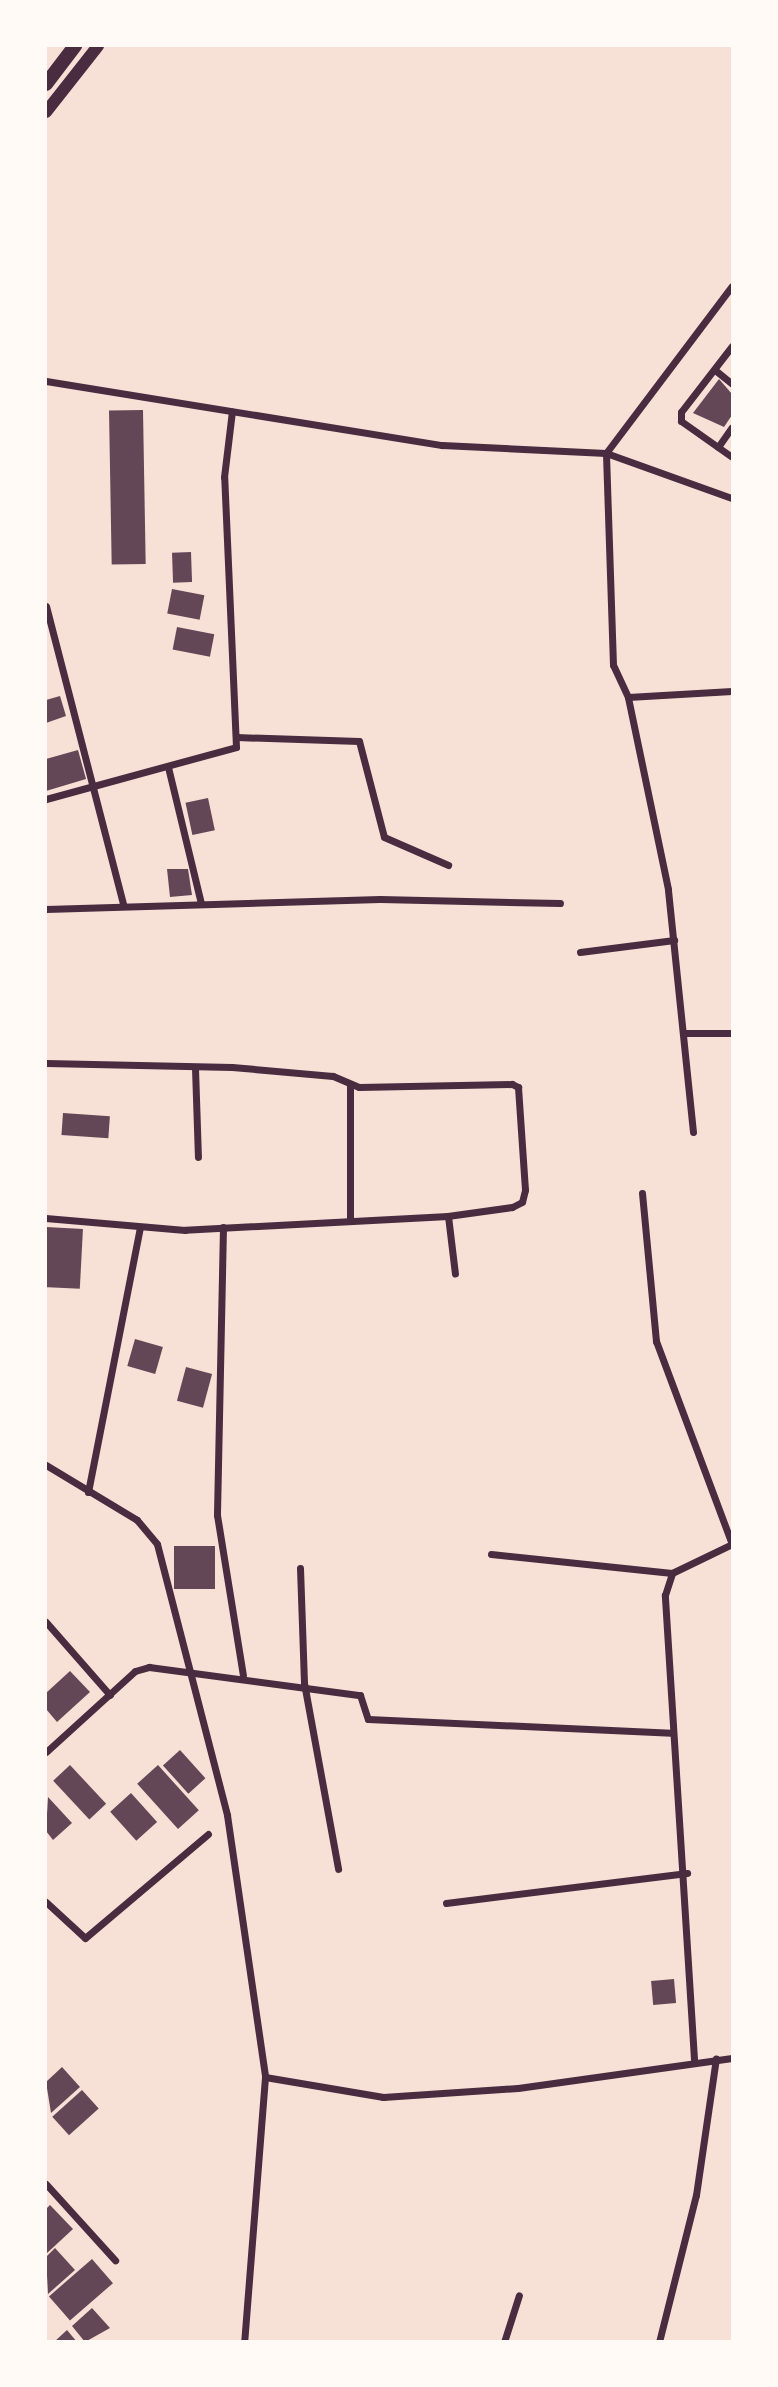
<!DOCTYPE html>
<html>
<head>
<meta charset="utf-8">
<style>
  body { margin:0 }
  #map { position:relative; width:778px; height:2387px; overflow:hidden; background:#f7e1d7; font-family:Signika,sans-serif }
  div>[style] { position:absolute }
  .building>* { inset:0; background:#644757; transform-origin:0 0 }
  .minor>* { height:7px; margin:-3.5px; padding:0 3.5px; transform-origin:3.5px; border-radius:3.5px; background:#4a2c40 }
  .tertiary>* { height:12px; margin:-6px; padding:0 6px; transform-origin:6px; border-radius:6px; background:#4a2c40 }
  .secondary>* { height:14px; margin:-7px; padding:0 7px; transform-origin:7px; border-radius:7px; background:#4a2c40 }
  span { translate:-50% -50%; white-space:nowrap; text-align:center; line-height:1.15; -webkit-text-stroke:5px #fffaf5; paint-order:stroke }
  .frame { position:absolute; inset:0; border:47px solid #fffaf5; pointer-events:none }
</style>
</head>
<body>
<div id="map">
  <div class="building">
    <i style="clip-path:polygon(719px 379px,732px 394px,732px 415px,724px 427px,693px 413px)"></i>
    <i style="left:143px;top:410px;width:154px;height:34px;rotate:89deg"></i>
    <i style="left:191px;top:552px;width:30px;height:19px;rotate:88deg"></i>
    <i style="left:172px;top:589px;width:33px;height:25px;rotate:11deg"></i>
    <i style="left:177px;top:627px;width:38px;height:23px;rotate:11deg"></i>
    <i style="clip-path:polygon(60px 696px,66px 716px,46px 723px,46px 700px)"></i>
    <i style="clip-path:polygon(78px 750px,86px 779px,46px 791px,46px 759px)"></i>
    <i style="left:208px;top:798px;width:33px;height:23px;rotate:78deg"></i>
    <i style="clip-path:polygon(167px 869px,188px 869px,192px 895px,170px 897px)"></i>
    <i style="left:63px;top:1113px;width:47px;height:22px;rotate:4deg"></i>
    <i style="left:46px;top:1227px;width:37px;height:60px;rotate:3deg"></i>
    <i style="left:135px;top:1339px;width:29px;height:28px;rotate:16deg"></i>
    <i style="left:186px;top:1367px;width:27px;height:35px;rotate:15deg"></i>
    <i style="left:174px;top:1546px;width:41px;height:43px"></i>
    <i style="clip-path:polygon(70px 1671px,90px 1692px,57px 1722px,46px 1709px,46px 1693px)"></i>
    <i style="left:180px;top:1750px;width:38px;height:23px;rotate:48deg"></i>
    <i style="left:70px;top:1765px;width:53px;height:23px;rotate:47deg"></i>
    <i style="left:158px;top:1765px;width:61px;height:28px;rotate:48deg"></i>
    <i style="left:131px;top:1793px;width:39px;height:28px;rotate:48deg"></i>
    <i style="clip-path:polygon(48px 1797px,72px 1823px,53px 1840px,46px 1831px)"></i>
    <i style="left:674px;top:1979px;width:24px;height:23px;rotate:85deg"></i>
    <i style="clip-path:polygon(62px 2067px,80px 2087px,51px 2113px,46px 2082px)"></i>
    <i style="left:82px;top:2090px;width:25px;height:40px;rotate:48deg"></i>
    <i style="clip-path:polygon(50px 2205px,73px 2229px,46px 2254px,46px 2209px)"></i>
    <i style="clip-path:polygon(55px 2248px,75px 2270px,48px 2294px,46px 2257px)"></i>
    <i style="left:92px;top:2259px;width:32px;height:57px;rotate:49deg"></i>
    <i style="clip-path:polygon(92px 2308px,110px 2328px,85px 2342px,72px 2326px)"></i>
    <i style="clip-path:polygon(67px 2330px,77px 2342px,54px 2342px)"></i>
  </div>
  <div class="minor">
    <i style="left:732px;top:346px;width:83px;rotate:127.7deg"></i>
    <i style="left:681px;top:412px;width:9px;rotate:90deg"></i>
    <i style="left:681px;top:421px;width:62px;rotate:35.2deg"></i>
    <i style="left:715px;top:370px;width:22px;rotate:39deg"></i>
    <i style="left:46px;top:381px;width:401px;rotate:9.2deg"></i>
    <i style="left:442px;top:445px;width:164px;rotate:2.8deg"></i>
    <i style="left:606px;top:453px;width:134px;rotate:19.7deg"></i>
    <i style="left:718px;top:447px;width:24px;rotate:-55deg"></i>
    <i style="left:46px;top:606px;width:308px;rotate:75.5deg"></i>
    <i style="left:628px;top:697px;width:104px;rotate:-3.3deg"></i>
    <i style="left:236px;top:737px;width:123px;rotate:1.9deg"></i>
    <i style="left:359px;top:741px;width:99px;rotate:75.4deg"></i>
    <i style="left:384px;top:837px;width:70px;rotate:23.6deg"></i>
    <i style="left:168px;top:767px;width:140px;rotate:76.4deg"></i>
    <i style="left:46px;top:799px;width:197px;rotate:-15.3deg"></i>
    <i style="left:236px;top:747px;width:270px;rotate:-92.5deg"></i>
    <i style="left:224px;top:477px;width:66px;rotate:-83.1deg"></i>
    <i style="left:46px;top:909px;width:334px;rotate:-1.7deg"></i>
    <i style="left:380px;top:899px;width:180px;rotate:1.3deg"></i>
    <i style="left:580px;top:952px;width:95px;rotate:-7.3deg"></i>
    <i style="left:684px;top:1033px;width:48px"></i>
    <i style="left:46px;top:1063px;width:186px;rotate:1.2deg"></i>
    <i style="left:232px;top:1067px;width:101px;rotate:5.1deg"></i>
    <i style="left:333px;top:1076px;width:28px;rotate:23deg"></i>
    <i style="left:359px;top:1087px;width:153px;rotate:-1.1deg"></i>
    <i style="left:512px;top:1084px;width:7px;rotate:27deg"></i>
    <i style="left:518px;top:1087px;width:103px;rotate:86.1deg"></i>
    <i style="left:525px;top:1190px;width:12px;rotate:104deg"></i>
    <i style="left:522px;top:1202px;width:11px;rotate:153deg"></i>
    <i style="left:512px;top:1207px;width:65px;rotate:172deg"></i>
    <i style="left:448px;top:1216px;width:263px;rotate:177deg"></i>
    <i style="left:185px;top:1230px;width:140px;rotate:-175.1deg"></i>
    <i style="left:195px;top:1068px;width:89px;rotate:88.1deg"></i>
    <i style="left:350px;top:1086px;width:134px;rotate:90deg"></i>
    <i style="left:693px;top:1132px;width:244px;rotate:-95.9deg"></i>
    <i style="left:668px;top:889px;width:196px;rotate:-101.8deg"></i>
    <i style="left:628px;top:697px;width:35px;rotate:-115deg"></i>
    <i style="left:613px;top:665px;width:212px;rotate:-91.9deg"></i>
    <i style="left:606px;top:453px;width:209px;rotate:-53deg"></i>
    <i style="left:642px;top:1193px;width:149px;rotate:84.6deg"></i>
    <i style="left:656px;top:1341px;width:217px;rotate:69.5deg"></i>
    <i style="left:448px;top:1216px;width:58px;rotate:83.1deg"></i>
    <i style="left:223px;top:1227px;width:288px;rotate:91.2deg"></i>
    <i style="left:217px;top:1515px;width:162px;rotate:80.8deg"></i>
    <i style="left:46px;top:1465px;width:106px;rotate:31.1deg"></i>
    <i style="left:137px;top:1520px;width:31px;rotate:50deg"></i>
    <i style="left:157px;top:1544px;width:280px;rotate:75.5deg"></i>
    <i style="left:227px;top:1815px;width:265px;rotate:81.7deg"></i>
    <i style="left:265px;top:2077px;width:266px;rotate:94.5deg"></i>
    <i style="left:88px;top:1492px;width:270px;rotate:-78.9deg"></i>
    <i style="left:491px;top:1554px;width:182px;rotate:6deg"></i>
    <i style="left:300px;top:1568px;width:115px;rotate:88deg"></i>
    <i style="left:304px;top:1683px;width:189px;rotate:79.6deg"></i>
    <i style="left:46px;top:1622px;width:97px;rotate:48.8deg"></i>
    <i style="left:46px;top:1752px;width:120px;rotate:-42.3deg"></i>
    <i style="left:135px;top:1671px;width:15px;rotate:-16deg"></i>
    <i style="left:149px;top:1667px;width:213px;rotate:7.6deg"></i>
    <i style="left:360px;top:1695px;width:25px;rotate:72deg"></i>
    <i style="left:368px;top:1719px;width:303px;rotate:2.6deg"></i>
    <i style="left:46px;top:1902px;width:53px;rotate:42.7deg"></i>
    <i style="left:85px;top:1938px;width:161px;rotate:-40.2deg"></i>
    <i style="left:446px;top:1903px;width:243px;rotate:-7.1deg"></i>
    <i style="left:694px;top:2059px;width:465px;rotate:-93.6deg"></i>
    <i style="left:665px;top:1595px;width:23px;rotate:-72deg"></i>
    <i style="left:672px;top:1573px;width:67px;rotate:-25.8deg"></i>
    <i style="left:265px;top:2077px;width:120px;rotate:9.6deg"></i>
    <i style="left:383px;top:2097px;width:135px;rotate:-3.8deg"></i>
    <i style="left:518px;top:2088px;width:216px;rotate:-8deg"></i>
    <i style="left:46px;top:2184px;width:103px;rotate:47.8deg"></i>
    <i style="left:504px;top:2342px;width:49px;rotate:-72.3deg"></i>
    <i style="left:659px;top:2342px;width:152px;rotate:-75.9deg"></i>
    <i style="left:696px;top:2195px;width:138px;rotate:-81.7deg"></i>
  </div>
  <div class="tertiary">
    <i style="left:46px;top:112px;width:84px;rotate:-51.8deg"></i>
  </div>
  <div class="secondary">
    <i style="left:46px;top:84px;width:48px;rotate:-52.7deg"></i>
  </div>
  <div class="frame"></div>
</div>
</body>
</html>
